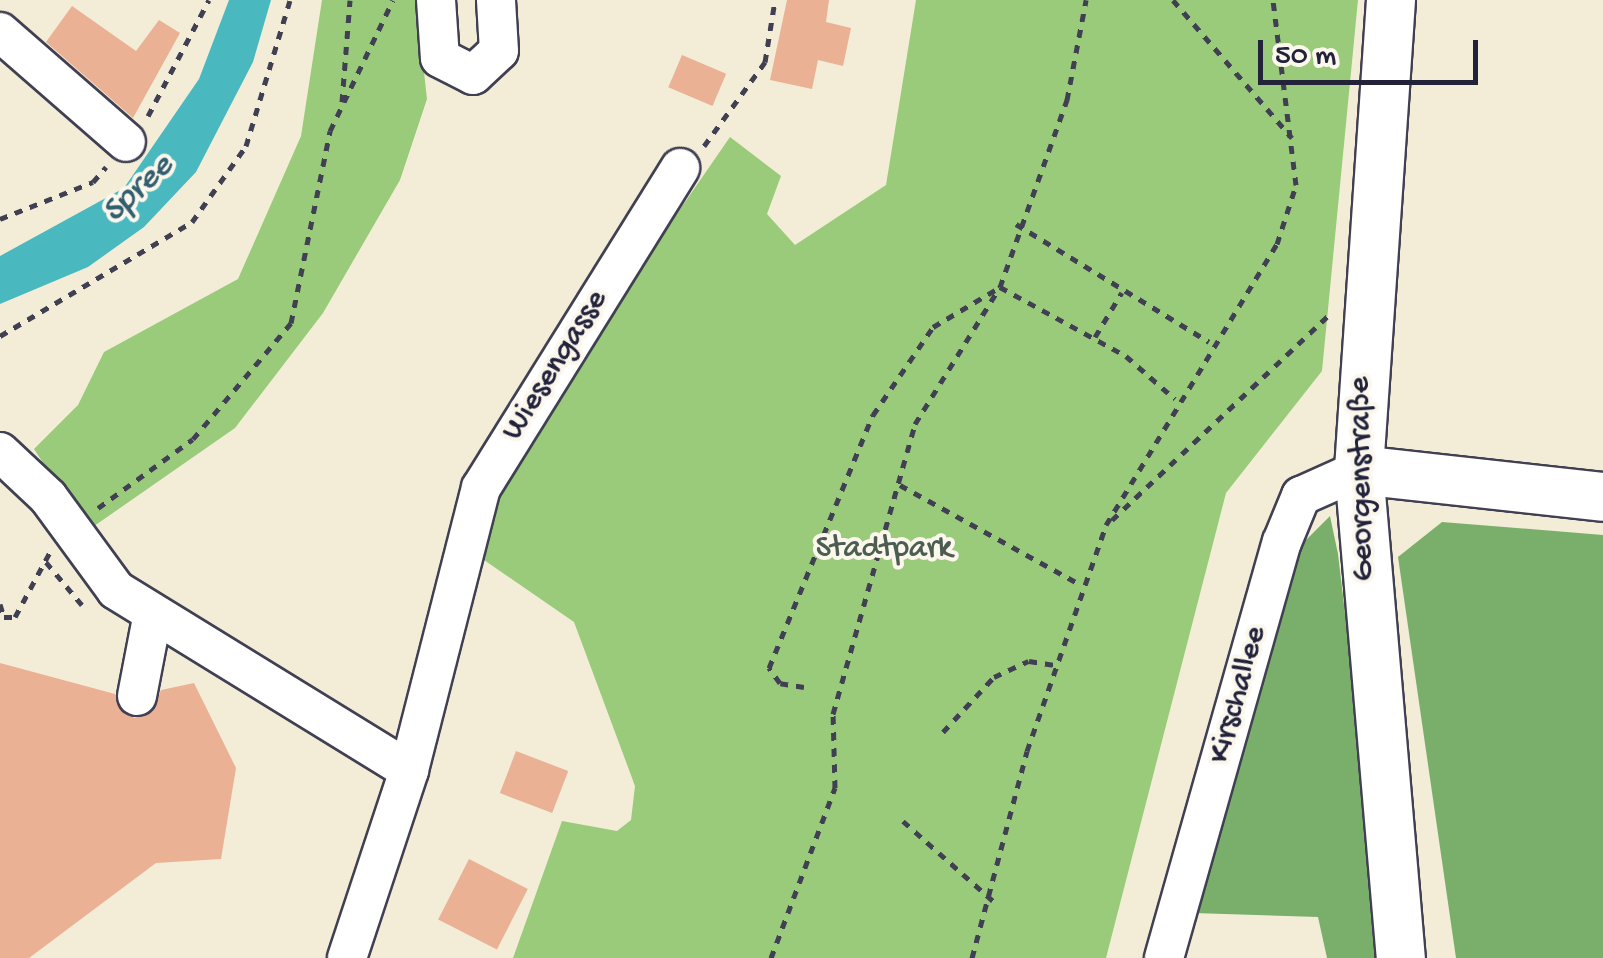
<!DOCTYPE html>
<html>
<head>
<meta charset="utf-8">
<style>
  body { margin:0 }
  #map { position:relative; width:1603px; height:958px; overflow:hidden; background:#f3edd8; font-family:"Gochi Hand",sans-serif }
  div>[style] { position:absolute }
  .green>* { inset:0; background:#99cb7b }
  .forest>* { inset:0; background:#7aaf6b }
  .water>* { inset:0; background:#49b8bf }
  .building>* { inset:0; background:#eab194; transform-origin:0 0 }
  .path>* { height:5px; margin-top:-2.5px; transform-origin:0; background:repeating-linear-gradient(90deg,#414053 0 8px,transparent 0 16px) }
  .roads { filter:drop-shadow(2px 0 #414053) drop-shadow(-2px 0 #414053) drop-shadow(0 2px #414053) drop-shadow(0 -2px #414053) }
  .minor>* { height:38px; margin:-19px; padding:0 19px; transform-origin:19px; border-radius:19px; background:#fff }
  .major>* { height:48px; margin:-24px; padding:0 24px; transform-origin:24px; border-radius:24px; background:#fff }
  span { translate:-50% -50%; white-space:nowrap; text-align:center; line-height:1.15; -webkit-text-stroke:8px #fbf7ec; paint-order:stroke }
  .street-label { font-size:32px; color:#22223b }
  .park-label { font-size:32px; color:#4c5d51 }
  .water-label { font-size:35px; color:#325e70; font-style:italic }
  .scale { position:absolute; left:1258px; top:40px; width:220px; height:45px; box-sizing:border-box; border:5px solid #22223b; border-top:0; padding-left:12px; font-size:30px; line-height:35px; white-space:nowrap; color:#22223b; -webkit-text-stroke:8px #fbf7ec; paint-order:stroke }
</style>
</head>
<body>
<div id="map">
  <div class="green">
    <i style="clip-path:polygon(322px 0,416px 0,427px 99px,400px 180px,323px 313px,235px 428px,87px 531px,34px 449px,78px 405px,104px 352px,238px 279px,301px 136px)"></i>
    <i style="clip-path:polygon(916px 0,1358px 0,1322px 371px,1226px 493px,1106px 958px,513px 958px,562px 821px,617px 831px,631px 820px,635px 786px,574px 622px,471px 551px,486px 490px,730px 137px,781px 176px,767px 214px,795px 245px,886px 185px)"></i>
  </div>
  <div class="forest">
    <i style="clip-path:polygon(1330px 516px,1338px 554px,1386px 958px,1327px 958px,1318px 917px,1193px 913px,1300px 546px)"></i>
    <i style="clip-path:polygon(1442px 522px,1603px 535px,1603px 958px,1456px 958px,1398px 557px)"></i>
  </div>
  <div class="water">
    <i style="clip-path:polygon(229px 0,271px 0,253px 62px,196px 172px,144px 227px,88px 267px,0 304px,0 256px,124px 188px,199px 79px)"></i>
  </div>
  <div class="building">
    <i style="clip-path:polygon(787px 0,829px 0,826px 22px,851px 28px,843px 66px,818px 60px,812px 89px,770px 80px)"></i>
    <i style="clip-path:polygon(72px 6px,136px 51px,159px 20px,180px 33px,133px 118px,46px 42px)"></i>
    <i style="left:682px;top:55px;width:48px;height:35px;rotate:23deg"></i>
    <i style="clip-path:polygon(0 663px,115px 694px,134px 718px,153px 711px,161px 690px,194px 683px,236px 768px,221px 859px,156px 863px,29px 958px,0 958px)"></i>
    <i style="left:516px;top:751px;width:56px;height:45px;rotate:21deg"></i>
    <i style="left:469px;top:859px;width:66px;height:68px;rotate:27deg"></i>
  </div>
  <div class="path">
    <i style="left:1173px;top:0;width:182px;rotate:49.2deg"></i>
    <i style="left:342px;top:102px;width:102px;rotate:-85.5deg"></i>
    <i style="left:148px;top:116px;width:131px;rotate:-62.3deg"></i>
    <i style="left:704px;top:146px;width:104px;rotate:-54deg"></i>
    <i style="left:765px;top:62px;width:63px;rotate:-80.8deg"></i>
    <i style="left:0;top:219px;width:100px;rotate:-21.7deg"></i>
    <i style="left:93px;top:182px;width:20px;rotate:-49deg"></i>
    <i style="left:1016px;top:224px;width:226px;rotate:31.4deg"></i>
    <i style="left:0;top:336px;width:223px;rotate:-30.7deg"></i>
    <i style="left:192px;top:222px;width:93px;rotate:-54.6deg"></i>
    <i style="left:246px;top:146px;width:152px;rotate:-73.2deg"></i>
    <i style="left:1095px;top:337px;width:52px;rotate:-59deg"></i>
    <i style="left:900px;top:485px;width:207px;rotate:28.9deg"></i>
    <i style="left:98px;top:508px;width:117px;rotate:-36deg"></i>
    <i style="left:193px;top:439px;width:152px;rotate:-49.8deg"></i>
    <i style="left:291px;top:323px;width:196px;rotate:-78.5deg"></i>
    <i style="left:330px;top:131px;width:145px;rotate:-64.3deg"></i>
    <i style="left:1112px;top:520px;width:303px;rotate:-43.4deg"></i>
    <i style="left:46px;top:562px;width:56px;rotate:50.1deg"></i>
    <i style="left:0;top:604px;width:14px;rotate:73deg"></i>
    <i style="left:4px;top:617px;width:11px"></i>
    <i style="left:15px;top:617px;width:74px;rotate:-61.7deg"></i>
    <i style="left:804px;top:687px;width:24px;rotate:-171deg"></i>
    <i style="left:780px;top:683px;width:19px;rotate:-126deg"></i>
    <i style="left:769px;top:668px;width:274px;rotate:-67.7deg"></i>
    <i style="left:873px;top:415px;width:107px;rotate:-55.7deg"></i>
    <i style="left:933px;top:327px;width:78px;rotate:-30.8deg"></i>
    <i style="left:1000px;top:287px;width:144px;rotate:28.7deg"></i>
    <i style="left:1126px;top:356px;width:65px;rotate:41.3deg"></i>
    <i style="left:943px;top:732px;width:75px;rotate:-47.2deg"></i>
    <i style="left:994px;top:677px;width:38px;rotate:-25deg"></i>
    <i style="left:1029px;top:661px;width:26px;rotate:9deg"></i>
    <i style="left:903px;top:821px;width:120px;rotate:41.6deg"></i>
    <i style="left:771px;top:958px;width:182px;rotate:-69.4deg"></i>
    <i style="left:835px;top:788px;width:74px;rotate:-91.5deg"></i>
    <i style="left:833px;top:714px;width:301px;rotate:-74.2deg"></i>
    <i style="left:915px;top:424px;width:161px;rotate:-58.2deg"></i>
    <i style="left:1000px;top:287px;width:199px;rotate:-70.3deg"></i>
    <i style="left:1067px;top:100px;width:102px;rotate:-79.2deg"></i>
    <i style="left:972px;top:958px;width:214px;rotate:-75.1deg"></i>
    <i style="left:1027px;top:751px;width:239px;rotate:-70.7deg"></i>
    <i style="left:1106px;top:525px;width:329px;rotate:-58.7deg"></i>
    <i style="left:1277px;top:244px;width:62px;rotate:-72.1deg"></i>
    <i style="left:1296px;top:185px;width:186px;rotate:-97.1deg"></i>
  </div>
  <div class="roads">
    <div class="minor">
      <i style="left:436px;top:0;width:58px;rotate:86.1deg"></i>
      <i style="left:440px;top:58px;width:37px;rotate:27deg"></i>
      <i style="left:473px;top:75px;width:35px;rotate:-43deg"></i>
      <i style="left:499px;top:51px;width:51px;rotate:-93.4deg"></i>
      <i style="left:0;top:32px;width:167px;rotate:41.1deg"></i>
      <i style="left:0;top:452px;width:66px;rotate:43.2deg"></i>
      <i style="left:48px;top:497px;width:115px;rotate:53.8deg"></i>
      <i style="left:116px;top:590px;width:344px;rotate:31.6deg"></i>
      <i style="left:137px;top:696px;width:79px;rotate:-79.1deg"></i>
      <i style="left:347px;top:958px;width:198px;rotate:-71.7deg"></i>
      <i style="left:409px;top:770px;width:291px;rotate:-75.7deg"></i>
      <i style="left:481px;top:488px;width:377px;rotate:-58.1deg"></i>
      <i style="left:1164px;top:958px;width:432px;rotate:-74.2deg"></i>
      <i style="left:1282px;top:542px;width:50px;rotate:-67.6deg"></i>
      <i style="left:1301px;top:496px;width:64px;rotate:-24.1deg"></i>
    </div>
    <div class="major">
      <i style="left:1391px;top:0;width:471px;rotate:93.9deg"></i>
      <i style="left:1359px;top:470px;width:490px;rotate:85.1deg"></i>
      <i style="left:1359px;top:470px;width:245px;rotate:6.3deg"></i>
    </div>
  </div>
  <div class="street-label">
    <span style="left:556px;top:366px;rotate:-58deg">Wiesengasse</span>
    <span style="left:1363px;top:479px;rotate:-91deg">Georgenstraße</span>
    <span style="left:1239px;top:695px;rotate:-74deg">Kirschallee</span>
  </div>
  <div class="park-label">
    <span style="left:884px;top:549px">Stadtpark</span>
  </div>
  <div class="water-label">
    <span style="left:139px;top:190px;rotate:-43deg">Spree</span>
  </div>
  <div class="scale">50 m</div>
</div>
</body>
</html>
